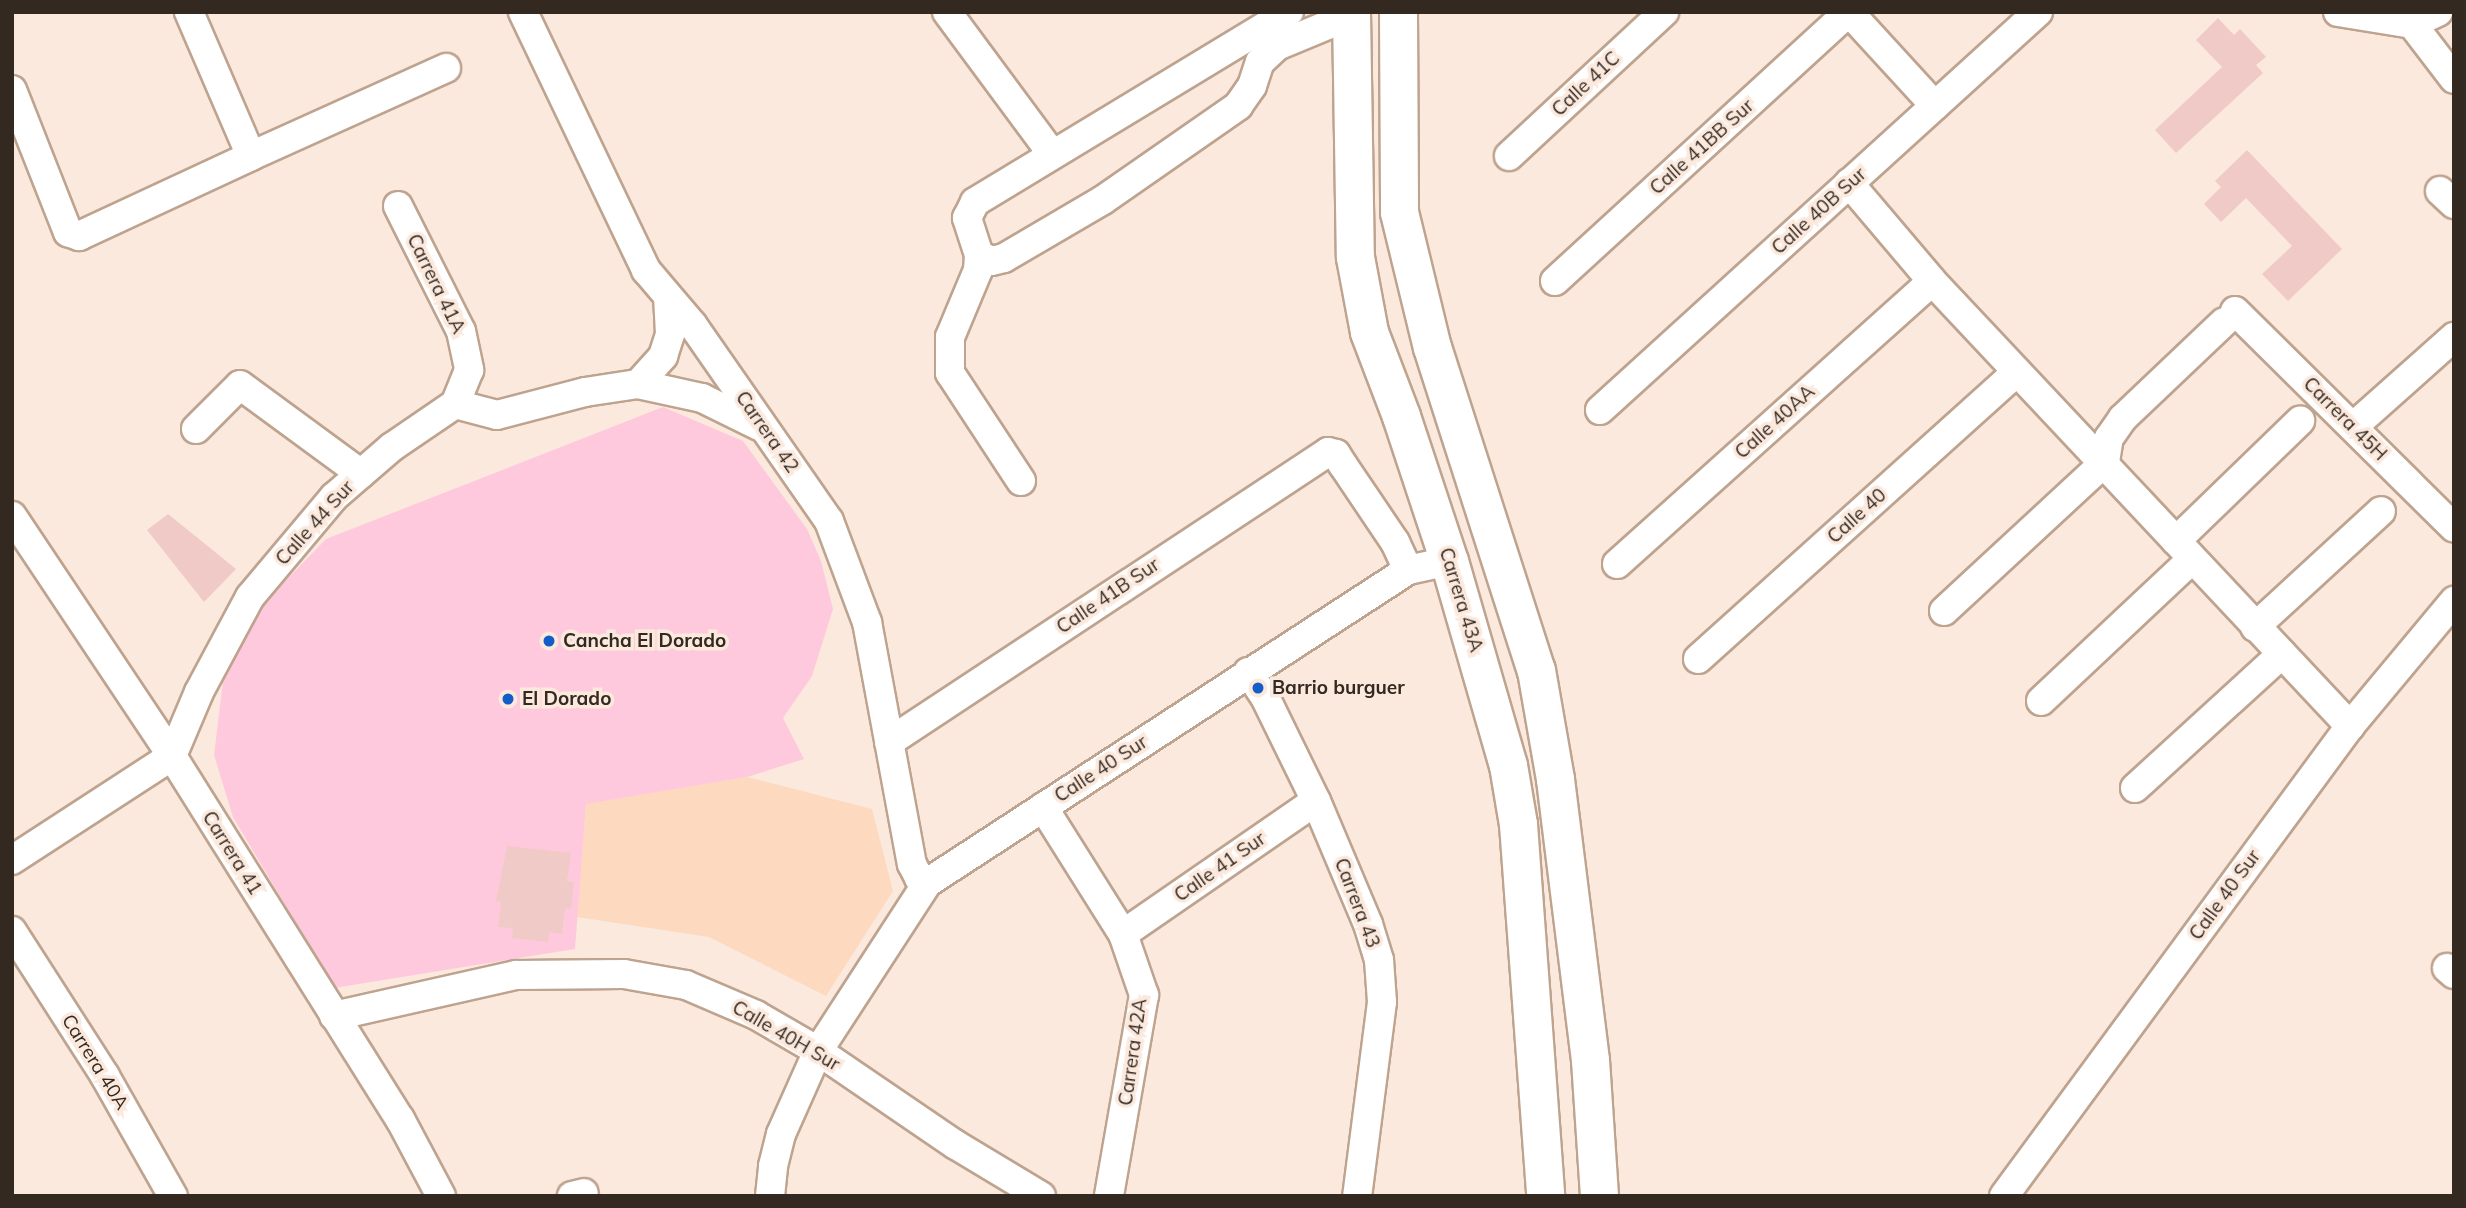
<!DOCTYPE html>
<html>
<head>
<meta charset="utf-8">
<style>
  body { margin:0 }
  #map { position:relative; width:2466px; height:1208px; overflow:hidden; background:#fbe9dd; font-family:Mulish,sans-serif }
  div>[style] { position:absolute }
  .built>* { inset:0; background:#fdd9bf }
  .green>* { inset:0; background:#ffc9dd }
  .building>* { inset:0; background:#f0cac6 }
  .roads { filter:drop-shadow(2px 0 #bea38f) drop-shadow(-2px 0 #bea38f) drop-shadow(0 2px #bea38f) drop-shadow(0 -2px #bea38f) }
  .minor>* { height:28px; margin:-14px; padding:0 14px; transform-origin:14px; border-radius:14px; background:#fff }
  .major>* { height:37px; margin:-18.5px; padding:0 18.5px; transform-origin:18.5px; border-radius:18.5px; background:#fff }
  .dots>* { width:19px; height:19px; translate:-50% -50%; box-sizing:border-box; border:4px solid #fbe9dd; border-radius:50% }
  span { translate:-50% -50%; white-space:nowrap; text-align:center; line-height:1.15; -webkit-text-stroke:7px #fbe9dd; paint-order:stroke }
  .street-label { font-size:19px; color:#342921 }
  .poi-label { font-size:19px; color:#342921; font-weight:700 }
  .left { translate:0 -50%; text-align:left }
  .frame { position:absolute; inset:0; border:14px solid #342921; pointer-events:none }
</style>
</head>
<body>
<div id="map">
  <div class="built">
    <i style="clip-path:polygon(747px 777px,872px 809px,893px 891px,826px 996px,709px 937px,577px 917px,586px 803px)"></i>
  </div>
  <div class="green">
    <i style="clip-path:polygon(663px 407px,743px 441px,807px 529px,821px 561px,833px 609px,812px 676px,783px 718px,804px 759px,747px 777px,586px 804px,575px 949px,334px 988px,233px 817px,214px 755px,223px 681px,263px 604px,326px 539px)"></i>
  </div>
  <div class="building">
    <i style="clip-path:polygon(2218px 18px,2234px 35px,2240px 29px,2266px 57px,2256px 65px,2263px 73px,2176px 153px,2155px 130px,2222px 67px,2196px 40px)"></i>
    <i style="clip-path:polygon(2247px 150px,2342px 249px,2288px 301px,2262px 274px,2292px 246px,2246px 198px,2221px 222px,2204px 204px,2221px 187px,2215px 181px)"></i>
    <i style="clip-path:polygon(168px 514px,236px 569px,204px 602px,147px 530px)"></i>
    <i style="clip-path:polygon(507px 846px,571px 853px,567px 881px,574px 882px,571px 909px,565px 908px,562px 934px,549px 932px,548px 942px,512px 938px,513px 928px,498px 927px,501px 902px,496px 901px)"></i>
  </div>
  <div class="roads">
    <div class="minor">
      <i style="left:523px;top:12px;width:286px;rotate:64.5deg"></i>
      <i style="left:646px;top:270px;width:71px;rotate:49.6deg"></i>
      <i style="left:692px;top:324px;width:240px;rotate:55.2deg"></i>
      <i style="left:829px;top:521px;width:108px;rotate:69.4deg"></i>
      <i style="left:867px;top:622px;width:246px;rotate:79.5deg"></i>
      <i style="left:912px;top:864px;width:16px;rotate:63deg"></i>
      <i style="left:919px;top:878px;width:9px;rotate:32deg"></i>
      <i style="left:947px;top:12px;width:177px;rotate:53.5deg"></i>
      <i style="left:2338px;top:12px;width:75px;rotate:9.2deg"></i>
      <i style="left:2412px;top:24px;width:29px;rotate:-25deg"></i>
      <i style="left:2412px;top:24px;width:69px;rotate:52.6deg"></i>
      <i style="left:12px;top:90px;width:153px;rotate:68.5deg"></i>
      <i style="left:68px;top:232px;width:12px;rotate:20deg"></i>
      <i style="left:79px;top:236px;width:190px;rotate:-24.9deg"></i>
      <i style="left:251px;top:156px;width:157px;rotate:-113.3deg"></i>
      <i style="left:251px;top:156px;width:214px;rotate:-24.3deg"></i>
      <i style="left:1509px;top:156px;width:212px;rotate:-42.9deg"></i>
      <i style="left:1849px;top:183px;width:128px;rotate:49.7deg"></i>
      <i style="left:1932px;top:281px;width:611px;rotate:46.79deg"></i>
      <i style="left:2440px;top:191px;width:19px;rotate:43deg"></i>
      <i style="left:398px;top:206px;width:140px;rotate:63.3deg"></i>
      <i style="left:461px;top:331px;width:40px;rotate:78deg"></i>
      <i style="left:469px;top:370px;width:37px;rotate:112deg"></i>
      <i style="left:979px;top:255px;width:14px;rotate:25deg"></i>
      <i style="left:992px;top:261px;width:12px;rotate:-14deg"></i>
      <i style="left:1004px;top:258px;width:115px;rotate:-30.4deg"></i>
      <i style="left:1103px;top:200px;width:165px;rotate:-34.8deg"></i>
      <i style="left:1238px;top:106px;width:24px;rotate:-55deg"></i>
      <i style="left:1252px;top:86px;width:25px;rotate:-72deg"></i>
      <i style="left:1260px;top:62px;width:23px;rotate:-43deg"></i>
      <i style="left:1277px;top:46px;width:81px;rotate:-22.5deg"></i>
      <i style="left:1555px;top:281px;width:398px;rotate:-42.5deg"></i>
      <i style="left:1849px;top:12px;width:127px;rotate:47.5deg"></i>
      <i style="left:2235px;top:311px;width:308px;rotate:44.7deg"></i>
      <i style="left:638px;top:384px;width:38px;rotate:-48deg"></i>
      <i style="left:663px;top:356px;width:23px;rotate:-72deg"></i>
      <i style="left:670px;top:334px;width:37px;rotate:-93deg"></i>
      <i style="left:1600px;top:410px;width:592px;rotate:-42.26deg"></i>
      <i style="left:2354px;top:426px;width:134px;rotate:-41.7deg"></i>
      <i style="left:196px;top:429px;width:62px;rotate:-45deg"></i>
      <i style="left:240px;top:385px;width:150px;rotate:36.3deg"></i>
      <i style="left:1021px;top:481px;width:129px;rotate:-123.3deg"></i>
      <i style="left:950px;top:373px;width:36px;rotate:-90deg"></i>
      <i style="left:950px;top:337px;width:73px;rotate:-67.3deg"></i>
      <i style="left:978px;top:270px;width:15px;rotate:-86deg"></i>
      <i style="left:979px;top:255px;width:39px;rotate:-108deg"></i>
      <i style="left:967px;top:218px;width:18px;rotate:-63deg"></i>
      <i style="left:975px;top:202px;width:367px;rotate:-31.2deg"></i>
      <i style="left:12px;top:516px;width:288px;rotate:56.3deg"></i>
      <i style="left:172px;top:756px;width:429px;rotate:57.9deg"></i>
      <i style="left:400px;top:1119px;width:87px;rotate:62deg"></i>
      <i style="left:2176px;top:541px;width:173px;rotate:-44.1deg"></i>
      <i style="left:1617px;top:564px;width:423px;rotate:-41.9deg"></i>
      <i style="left:1944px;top:611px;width:219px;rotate:-42.8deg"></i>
      <i style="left:2105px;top:462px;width:24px;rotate:-81deg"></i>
      <i style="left:2109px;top:438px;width:24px;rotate:-55deg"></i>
      <i style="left:2123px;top:418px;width:139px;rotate:-43.5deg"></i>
      <i style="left:2255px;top:627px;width:171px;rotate:-42.6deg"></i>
      <i style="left:1698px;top:659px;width:429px;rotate:-42deg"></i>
      <i style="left:1248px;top:672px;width:32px;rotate:56deg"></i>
      <i style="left:1266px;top:699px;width:114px;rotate:63.9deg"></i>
      <i style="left:1316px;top:801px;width:134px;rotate:67.1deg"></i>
      <i style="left:1368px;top:924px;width:38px;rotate:73deg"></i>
      <i style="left:1379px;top:960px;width:42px;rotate:85.9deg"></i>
      <i style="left:1382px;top:1002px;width:196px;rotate:97.3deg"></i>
      <i style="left:2041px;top:701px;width:207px;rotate:-43.2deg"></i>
      <i style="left:889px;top:742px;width:526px;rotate:-33.45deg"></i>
      <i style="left:1328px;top:452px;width:8px;rotate:14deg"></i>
      <i style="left:1336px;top:454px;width:13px;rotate:58deg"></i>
      <i style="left:1343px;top:465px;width:93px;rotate:56deg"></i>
      <i style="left:1395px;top:542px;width:31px;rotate:65deg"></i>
      <i style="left:2135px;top:788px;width:199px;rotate:-42.4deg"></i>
      <i style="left:1043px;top:807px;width:150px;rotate:57.8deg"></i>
      <i style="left:1123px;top:934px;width:65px;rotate:71deg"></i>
      <i style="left:1144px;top:995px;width:204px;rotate:99.9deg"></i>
      <i style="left:12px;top:860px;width:191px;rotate:-33deg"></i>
      <i style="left:172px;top:756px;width:69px;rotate:-67.1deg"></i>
      <i style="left:199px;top:692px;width:108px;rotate:-61.8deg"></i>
      <i style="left:250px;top:597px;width:131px;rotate:-50deg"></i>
      <i style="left:334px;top:497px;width:77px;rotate:-40.8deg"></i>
      <i style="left:392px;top:447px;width:76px;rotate:-34.3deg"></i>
      <i style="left:455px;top:404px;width:43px;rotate:14.7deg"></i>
      <i style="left:497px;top:415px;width:91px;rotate:-14.6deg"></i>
      <i style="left:585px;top:392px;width:54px;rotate:-8.6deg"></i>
      <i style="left:638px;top:384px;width:66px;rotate:12.3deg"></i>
      <i style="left:702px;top:398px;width:64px;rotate:26.2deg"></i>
      <i style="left:12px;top:931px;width:172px;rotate:57.3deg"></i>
      <i style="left:105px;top:1076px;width:138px;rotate:60.5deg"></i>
      <i style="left:1123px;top:934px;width:234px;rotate:-34.6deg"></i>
      <i style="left:2447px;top:968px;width:9px;rotate:41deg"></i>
      <i style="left:334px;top:1016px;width:187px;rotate:-12.7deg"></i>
      <i style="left:516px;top:975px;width:108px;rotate:-0.5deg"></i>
      <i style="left:624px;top:974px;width:63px;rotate:10.1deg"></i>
      <i style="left:686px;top:985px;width:76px;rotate:23.2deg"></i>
      <i style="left:756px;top:1015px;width:72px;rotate:30.1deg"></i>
      <i style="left:818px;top:1051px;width:167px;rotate:34.3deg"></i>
      <i style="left:956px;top:1145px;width:99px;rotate:31deg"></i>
      <i style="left:572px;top:1196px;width:12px;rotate:-14deg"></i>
      <i style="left:770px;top:1196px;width:30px;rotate:-84deg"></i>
      <i style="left:773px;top:1166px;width:33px;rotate:-76deg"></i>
      <i style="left:781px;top:1134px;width:91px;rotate:-66deg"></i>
      <i style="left:818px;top:1051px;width:200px;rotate:-57deg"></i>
      <i style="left:927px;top:883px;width:574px;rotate:-33.05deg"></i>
      <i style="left:1408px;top:570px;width:42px;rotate:-12.4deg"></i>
      <i style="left:2004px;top:1196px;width:584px;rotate:-53.64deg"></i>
      <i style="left:2350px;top:726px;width:163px;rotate:-50.2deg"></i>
    </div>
    <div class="major">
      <i style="left:1351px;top:12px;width:245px;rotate:89.1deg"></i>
      <i style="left:1355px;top:257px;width:76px;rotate:79.4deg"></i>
      <i style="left:1369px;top:332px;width:90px;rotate:69.1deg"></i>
      <i style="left:1401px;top:416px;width:153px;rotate:71.7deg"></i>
      <i style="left:1449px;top:561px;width:212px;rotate:73.9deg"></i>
      <i style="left:1508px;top:765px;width:60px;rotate:80.4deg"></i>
      <i style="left:1518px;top:824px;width:373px;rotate:85.8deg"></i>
      <i style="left:1398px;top:12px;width:200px;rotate:89.7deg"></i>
      <i style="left:1399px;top:212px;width:139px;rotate:76.3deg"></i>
      <i style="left:1432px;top:347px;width:339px;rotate:72.2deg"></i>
      <i style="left:1536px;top:670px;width:111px;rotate:80.1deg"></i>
      <i style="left:1555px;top:779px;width:283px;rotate:82.9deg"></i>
      <i style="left:1590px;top:1060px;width:136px;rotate:86.2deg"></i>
    </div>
  </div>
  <div class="dots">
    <i style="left:549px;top:641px;background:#145cc7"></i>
    <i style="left:1258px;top:688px;background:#145cc7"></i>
    <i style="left:508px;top:699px;background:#145cc7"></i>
  </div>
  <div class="street-label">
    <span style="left:1586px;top:84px;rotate:-43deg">Calle 41C</span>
    <span style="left:1702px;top:147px;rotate:-42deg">Calle 41BB Sur</span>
    <span style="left:1819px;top:211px;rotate:-42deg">Calle 40B Sur</span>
    <span style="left:436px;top:284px;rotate:64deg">Carrera 41A</span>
    <span style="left:2345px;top:419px;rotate:45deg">Carrera 45H</span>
    <span style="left:1775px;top:422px;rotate:-42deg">Calle 40AA</span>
    <span style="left:767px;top:432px;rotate:55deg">Carrera 42</span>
    <span style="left:1857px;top:516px;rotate:-42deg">Calle 40</span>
    <span style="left:315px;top:523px;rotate:-48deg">Calle 44 Sur</span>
    <span style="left:1108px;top:596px;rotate:-34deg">Calle 41B Sur</span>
    <span style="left:1461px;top:600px;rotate:73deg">Carrera 43A</span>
    <span style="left:1101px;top:769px;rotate:-33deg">Calle 40 Sur</span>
    <span style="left:232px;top:853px;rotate:58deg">Carrera 41</span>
    <span style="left:1220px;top:867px;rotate:-35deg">Calle 41 Sur</span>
    <span style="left:2225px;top:895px;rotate:-54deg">Calle 40 Sur</span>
    <span style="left:1357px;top:903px;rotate:69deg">Carrera 43</span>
    <span style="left:786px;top:1036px;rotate:30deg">Calle 40H Sur</span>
    <span style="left:1133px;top:1052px;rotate:-82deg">Carrera 42A</span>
    <span style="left:95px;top:1062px;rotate:58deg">Carrera 40A</span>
  </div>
  <div class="poi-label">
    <span class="left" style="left:563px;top:641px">Cancha El Dorado</span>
    <span class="left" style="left:1272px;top:688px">Barrio burguer</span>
    <span class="left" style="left:522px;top:699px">El Dorado</span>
  </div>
  <div class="frame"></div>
</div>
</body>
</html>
